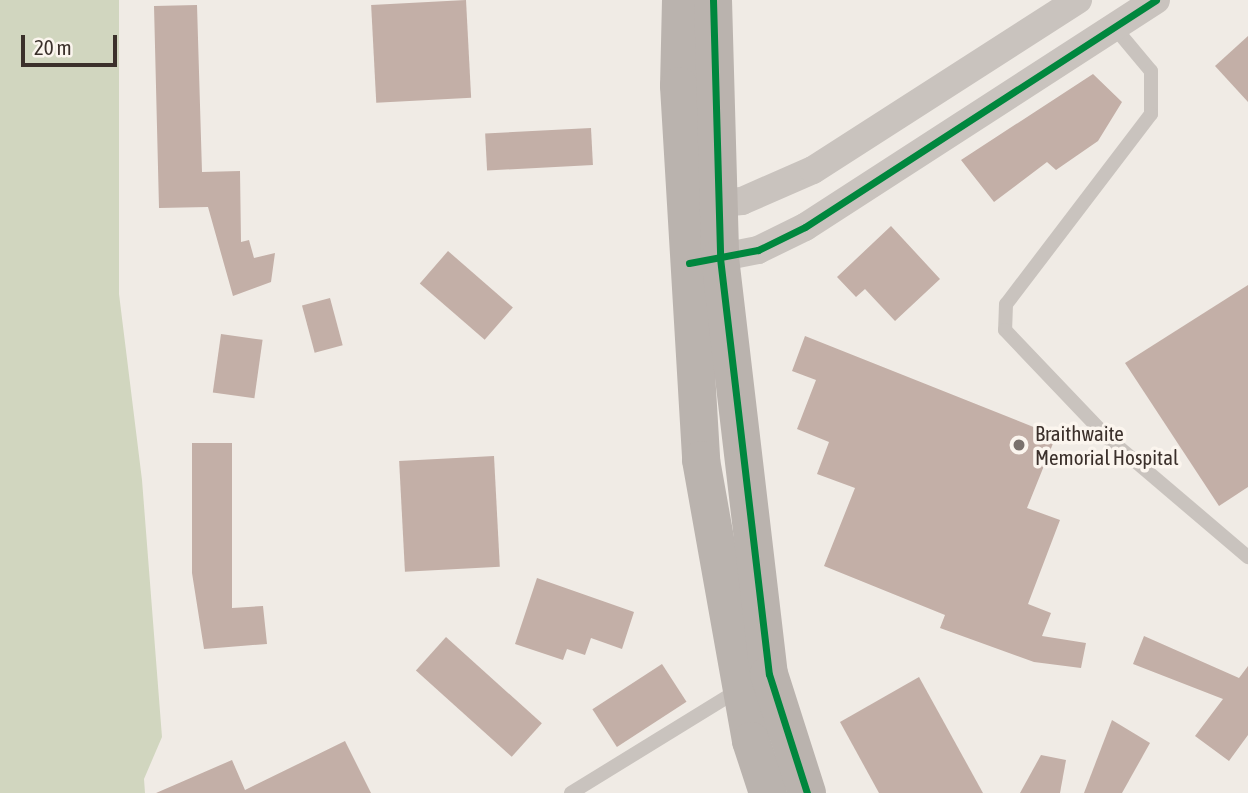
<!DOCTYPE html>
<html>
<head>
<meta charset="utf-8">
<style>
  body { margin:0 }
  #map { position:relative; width:1248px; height:793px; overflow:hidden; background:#f0ebe5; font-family:"Asap Condensed",sans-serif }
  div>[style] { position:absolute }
  .green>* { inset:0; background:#d1d6bf }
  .building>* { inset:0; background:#c3afa7; transform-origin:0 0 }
  .lane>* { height:14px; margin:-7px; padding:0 7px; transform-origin:7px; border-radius:7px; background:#c9c3be }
  .street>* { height:28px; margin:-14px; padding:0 14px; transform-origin:14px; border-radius:14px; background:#c9c3be }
  .secondary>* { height:38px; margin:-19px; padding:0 19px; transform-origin:19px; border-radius:19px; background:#bab3ae }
  .cycleway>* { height:7px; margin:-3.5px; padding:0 3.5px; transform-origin:3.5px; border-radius:3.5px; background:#00873e }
  .dots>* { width:19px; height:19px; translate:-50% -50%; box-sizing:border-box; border:4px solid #fbf5ee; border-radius:50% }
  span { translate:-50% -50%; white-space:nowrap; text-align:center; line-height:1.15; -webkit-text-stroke:7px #fbf5ee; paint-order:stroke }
  .poi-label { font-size:21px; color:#3b302b }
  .left { translate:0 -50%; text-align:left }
  .scale { position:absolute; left:21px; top:35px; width:96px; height:32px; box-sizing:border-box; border:4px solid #3b302b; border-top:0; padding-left:9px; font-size:21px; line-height:24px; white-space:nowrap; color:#3b302b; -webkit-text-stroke:5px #fbf5ee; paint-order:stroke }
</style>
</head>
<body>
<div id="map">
  <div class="green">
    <i style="clip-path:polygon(0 0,119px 0,119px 294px,142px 480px,162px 737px,144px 779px,145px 793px,0 793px)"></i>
  </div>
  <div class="building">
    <i style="left:466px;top:0;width:98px;height:95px;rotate:87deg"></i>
    <i style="clip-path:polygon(197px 5px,202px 172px,240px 171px,241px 242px,249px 240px,254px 258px,275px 253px,271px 282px,233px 296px,208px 207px,159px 208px,154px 6px)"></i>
    <i style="clip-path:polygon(1248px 36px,1248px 102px,1215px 66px)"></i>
    <i style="clip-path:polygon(1093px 74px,1122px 102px,1098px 141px,1056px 170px,1047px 162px,994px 202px,961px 160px)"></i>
    <i style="left:591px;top:128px;width:37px;height:106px;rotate:87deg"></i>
    <i style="clip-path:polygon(891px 226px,940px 279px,895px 321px,865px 289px,856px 297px,837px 277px)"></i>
    <i style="left:448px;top:251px;width:86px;height:43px;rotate:41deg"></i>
    <i style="clip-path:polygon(1248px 285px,1248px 487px,1219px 506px,1125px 363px)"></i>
    <i style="left:330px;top:298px;width:49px;height:29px;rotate:75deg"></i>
    <i style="left:221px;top:334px;width:42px;height:59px;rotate:8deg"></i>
    <i style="clip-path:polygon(805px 336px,1056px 436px,1027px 508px,1060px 520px,1028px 604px,1051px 613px,1042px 636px,1086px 643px,1081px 668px,1034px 662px,940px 628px,945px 615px,824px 566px,855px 488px,817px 474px,829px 442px,797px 429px,816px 380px,792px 371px)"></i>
    <i style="clip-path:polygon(192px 443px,232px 443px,232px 608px,263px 606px,267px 644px,204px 649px,192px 573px)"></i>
    <i style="left:494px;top:456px;width:111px;height:95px;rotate:87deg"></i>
    <i style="clip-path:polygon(537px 578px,634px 612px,622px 649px,591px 638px,585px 655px,567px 649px,563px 660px,515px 644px)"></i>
    <i style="clip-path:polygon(1144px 636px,1239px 678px,1248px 666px,1248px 735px,1229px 761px,1195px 736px,1223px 699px,1133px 664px)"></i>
    <i style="left:446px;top:637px;width:129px;height:45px;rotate:42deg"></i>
    <i style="left:662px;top:664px;width:45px;height:83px;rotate:57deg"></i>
    <i style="clip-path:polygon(919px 677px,983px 793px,879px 793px,840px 722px)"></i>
    <i style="clip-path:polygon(1112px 720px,1150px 743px,1122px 793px,1084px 793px)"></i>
    <i style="clip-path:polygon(345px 741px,371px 793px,156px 793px,232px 760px,245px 790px)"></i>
    <i style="clip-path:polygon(1041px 755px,1066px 760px,1060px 793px,1020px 793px)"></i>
  </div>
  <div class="lane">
    <i style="left:1115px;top:28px;width:56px;rotate:50.1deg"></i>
    <i style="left:1151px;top:71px;width:43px;rotate:90deg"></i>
    <i style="left:1151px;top:114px;width:239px;rotate:127.3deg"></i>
    <i style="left:1006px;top:304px;width:26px;rotate:92deg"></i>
    <i style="left:1005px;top:330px;width:149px;rotate:46.4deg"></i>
    <i style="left:1108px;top:438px;width:184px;rotate:40.4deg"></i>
    <i style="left:571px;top:793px;width:198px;rotate:-31.6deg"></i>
  </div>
  <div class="street">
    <i style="left:700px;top:205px;width:42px;rotate:-5.4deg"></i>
    <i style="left:742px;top:201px;width:77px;rotate:-23.6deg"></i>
    <i style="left:813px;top:170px;width:315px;rotate:-32.7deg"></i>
    <i style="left:702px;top:261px;width:57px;rotate:-11.1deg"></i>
    <i style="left:758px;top:250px;width:52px;rotate:-26.1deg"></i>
    <i style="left:805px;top:227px;width:418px;rotate:-32.9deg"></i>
  </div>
  <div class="secondary">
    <i style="left:681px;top:0;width:86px;rotate:91.3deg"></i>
    <i style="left:679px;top:86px;width:375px;rotate:86.6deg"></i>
    <i style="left:701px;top:460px;width:285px;rotate:79.9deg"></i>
    <i style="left:751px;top:741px;width:55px;rotate:71.9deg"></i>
    <i style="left:713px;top:0;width:258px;rotate:88.4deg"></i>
    <i style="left:720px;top:258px;width:419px;rotate:83.3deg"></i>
    <i style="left:769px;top:674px;width:125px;rotate:72.3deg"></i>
  </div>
  <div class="cycleway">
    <i style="left:713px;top:0;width:258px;rotate:88.4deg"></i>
    <i style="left:720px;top:258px;width:419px;rotate:83.3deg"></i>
    <i style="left:769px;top:674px;width:125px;rotate:72.3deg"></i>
    <i style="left:689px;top:263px;width:70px;rotate:-10.7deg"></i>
    <i style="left:758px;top:250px;width:52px;rotate:-26.1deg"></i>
    <i style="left:805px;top:227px;width:418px;rotate:-32.9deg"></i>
  </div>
  <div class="dots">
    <i style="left:1019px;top:445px;background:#7a716c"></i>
  </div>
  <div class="poi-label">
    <span class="left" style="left:1035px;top:445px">Braithwaite<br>Memorial Hospital</span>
  </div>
  <div class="scale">20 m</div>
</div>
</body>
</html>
